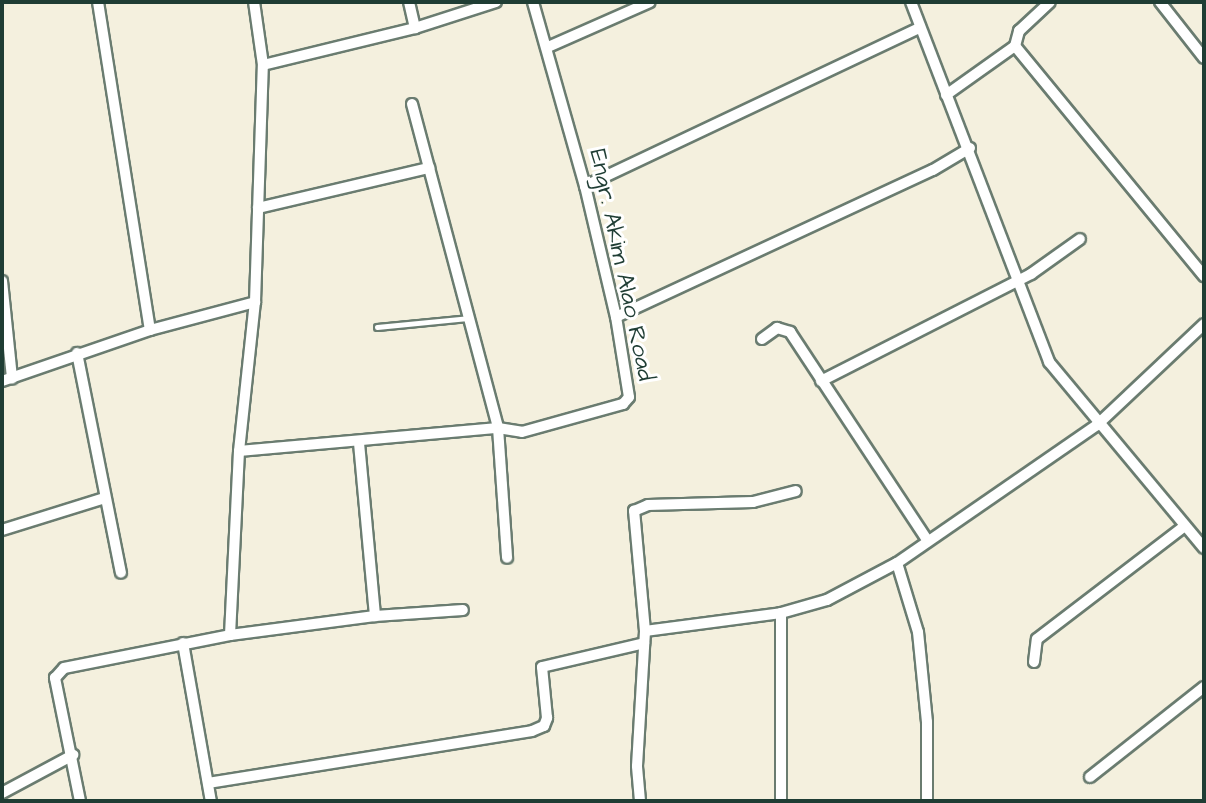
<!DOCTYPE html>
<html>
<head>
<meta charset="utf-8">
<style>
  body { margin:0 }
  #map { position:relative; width:1206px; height:803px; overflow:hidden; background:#f4f0de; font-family:"Architects Daughter",sans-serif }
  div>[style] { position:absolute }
  .roads { filter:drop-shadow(2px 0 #6a7c70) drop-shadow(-2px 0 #6a7c70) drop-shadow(0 2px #6a7c70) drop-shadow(0 -2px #6a7c70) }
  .lane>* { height:5px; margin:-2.5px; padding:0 2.5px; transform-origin:2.5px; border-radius:2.5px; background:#fff }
  .street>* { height:10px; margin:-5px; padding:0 5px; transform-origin:5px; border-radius:5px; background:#fff }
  span { translate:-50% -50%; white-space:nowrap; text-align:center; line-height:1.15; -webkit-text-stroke:6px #fff; paint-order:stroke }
  .street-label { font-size:24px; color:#1f3d34 }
  .frame { position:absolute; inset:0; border:4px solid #1f3d34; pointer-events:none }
</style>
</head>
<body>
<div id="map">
  <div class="roads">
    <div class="lane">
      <i style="left:377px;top:327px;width:91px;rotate:-5.6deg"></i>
    </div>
    <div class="street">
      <i style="left:98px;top:2px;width:332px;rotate:81deg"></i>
      <i style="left:409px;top:2px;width:27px;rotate:77deg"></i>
      <i style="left:911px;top:2px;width:386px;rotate:69deg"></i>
      <i style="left:1049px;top:362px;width:242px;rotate:50.2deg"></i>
      <i style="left:1160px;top:2px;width:71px;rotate:51.8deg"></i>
      <i style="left:1015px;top:46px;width:298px;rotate:50.6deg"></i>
      <i style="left:548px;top:47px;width:111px;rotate:-23.8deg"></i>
      <i style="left:263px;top:65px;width:156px;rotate:-13.7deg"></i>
      <i style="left:415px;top:28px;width:85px;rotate:-17.8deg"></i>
      <i style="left:946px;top:95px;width:85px;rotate:-35.4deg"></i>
      <i style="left:1015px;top:46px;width:16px;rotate:-75deg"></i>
      <i style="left:1019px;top:31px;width:42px;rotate:-43.1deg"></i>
      <i style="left:412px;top:104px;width:335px;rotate:75.1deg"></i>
      <i style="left:498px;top:428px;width:130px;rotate:86deg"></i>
      <i style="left:585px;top:186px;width:369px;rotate:-25.3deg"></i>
      <i style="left:258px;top:208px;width:176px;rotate:-13.2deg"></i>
      <i style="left:2px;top:281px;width:98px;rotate:84.1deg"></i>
      <i style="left:616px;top:317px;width:349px;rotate:-24.9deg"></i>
      <i style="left:933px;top:170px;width:43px;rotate:-30.7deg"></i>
      <i style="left:762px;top:339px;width:19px;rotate:-36deg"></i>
      <i style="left:777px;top:328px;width:14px;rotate:17deg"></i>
      <i style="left:790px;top:332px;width:249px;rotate:56.6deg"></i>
      <i style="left:77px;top:353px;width:224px;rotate:78.7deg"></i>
      <i style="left:2px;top:381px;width:157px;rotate:-19deg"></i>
      <i style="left:150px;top:330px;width:109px;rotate:-14.9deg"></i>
      <i style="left:821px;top:381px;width:236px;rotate:-27deg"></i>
      <i style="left:1031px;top:274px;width:60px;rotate:-35.5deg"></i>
      <i style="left:359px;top:443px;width:174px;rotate:84.7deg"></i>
      <i style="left:239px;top:451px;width:260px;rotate:-5.1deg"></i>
      <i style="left:498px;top:428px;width:24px;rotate:9deg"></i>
      <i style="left:522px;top:432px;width:105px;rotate:-15.5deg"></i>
      <i style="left:623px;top:404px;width:9px;rotate:-49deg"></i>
      <i style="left:629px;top:397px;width:81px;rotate:-99.2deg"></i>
      <i style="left:616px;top:317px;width:135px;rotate:-103.3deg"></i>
      <i style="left:585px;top:186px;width:191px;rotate:-105.8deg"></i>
      <i style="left:2px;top:530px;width:108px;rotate:-17.3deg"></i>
      <i style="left:897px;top:563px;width:72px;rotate:73.1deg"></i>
      <i style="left:918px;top:632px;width:90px;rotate:84.3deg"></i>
      <i style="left:927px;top:722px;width:79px;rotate:90deg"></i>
      <i style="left:645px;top:631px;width:137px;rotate:-7.5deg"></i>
      <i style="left:781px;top:613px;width:48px;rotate:-15.8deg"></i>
      <i style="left:827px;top:600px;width:79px;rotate:-27.9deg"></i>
      <i style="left:897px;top:563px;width:243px;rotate:-34.6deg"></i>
      <i style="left:1097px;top:425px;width:147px;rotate:-43.3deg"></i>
      <i style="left:230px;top:635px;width:184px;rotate:-87.2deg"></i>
      <i style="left:239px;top:451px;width:150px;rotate:-83.9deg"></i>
      <i style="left:255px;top:302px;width:237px;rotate:-88.1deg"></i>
      <i style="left:263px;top:65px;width:64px;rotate:-98.1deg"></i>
      <i style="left:183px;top:643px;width:160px;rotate:80deg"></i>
      <i style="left:1034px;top:662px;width:23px;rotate:-83deg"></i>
      <i style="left:1037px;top:639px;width:186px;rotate:-37.4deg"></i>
      <i style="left:1090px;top:777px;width:145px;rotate:-38.3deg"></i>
      <i style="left:208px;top:783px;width:328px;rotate:-9.1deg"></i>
      <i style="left:532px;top:731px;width:13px;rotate:-23deg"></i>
      <i style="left:544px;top:726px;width:9px;rotate:-69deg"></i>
      <i style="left:547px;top:718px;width:51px;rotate:-95.6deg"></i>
      <i style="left:542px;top:667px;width:105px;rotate:-13.2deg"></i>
      <i style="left:2px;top:793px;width:81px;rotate:-28.2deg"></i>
      <i style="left:80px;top:801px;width:126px;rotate:-101.5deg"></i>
      <i style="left:55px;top:678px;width:13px;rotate:-48deg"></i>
      <i style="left:64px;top:668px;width:169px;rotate:-11.2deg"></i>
      <i style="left:230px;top:635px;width:146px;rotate:-7.5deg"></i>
      <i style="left:375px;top:616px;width:88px;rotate:-3.9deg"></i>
      <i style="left:640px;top:801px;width:35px;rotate:-95deg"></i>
      <i style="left:637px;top:766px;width:135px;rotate:-86.6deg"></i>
      <i style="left:645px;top:631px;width:121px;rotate:-95.2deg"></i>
      <i style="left:634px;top:511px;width:15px;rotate:-23deg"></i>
      <i style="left:648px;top:505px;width:105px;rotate:-1.6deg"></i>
      <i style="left:753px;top:502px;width:44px;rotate:-14.3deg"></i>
      <i style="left:781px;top:801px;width:188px;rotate:-90deg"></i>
    </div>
  </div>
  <div class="street-label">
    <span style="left:621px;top:265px;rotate:78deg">Engr. Akim Alao Road</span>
  </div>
  <div class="frame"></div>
</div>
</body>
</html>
